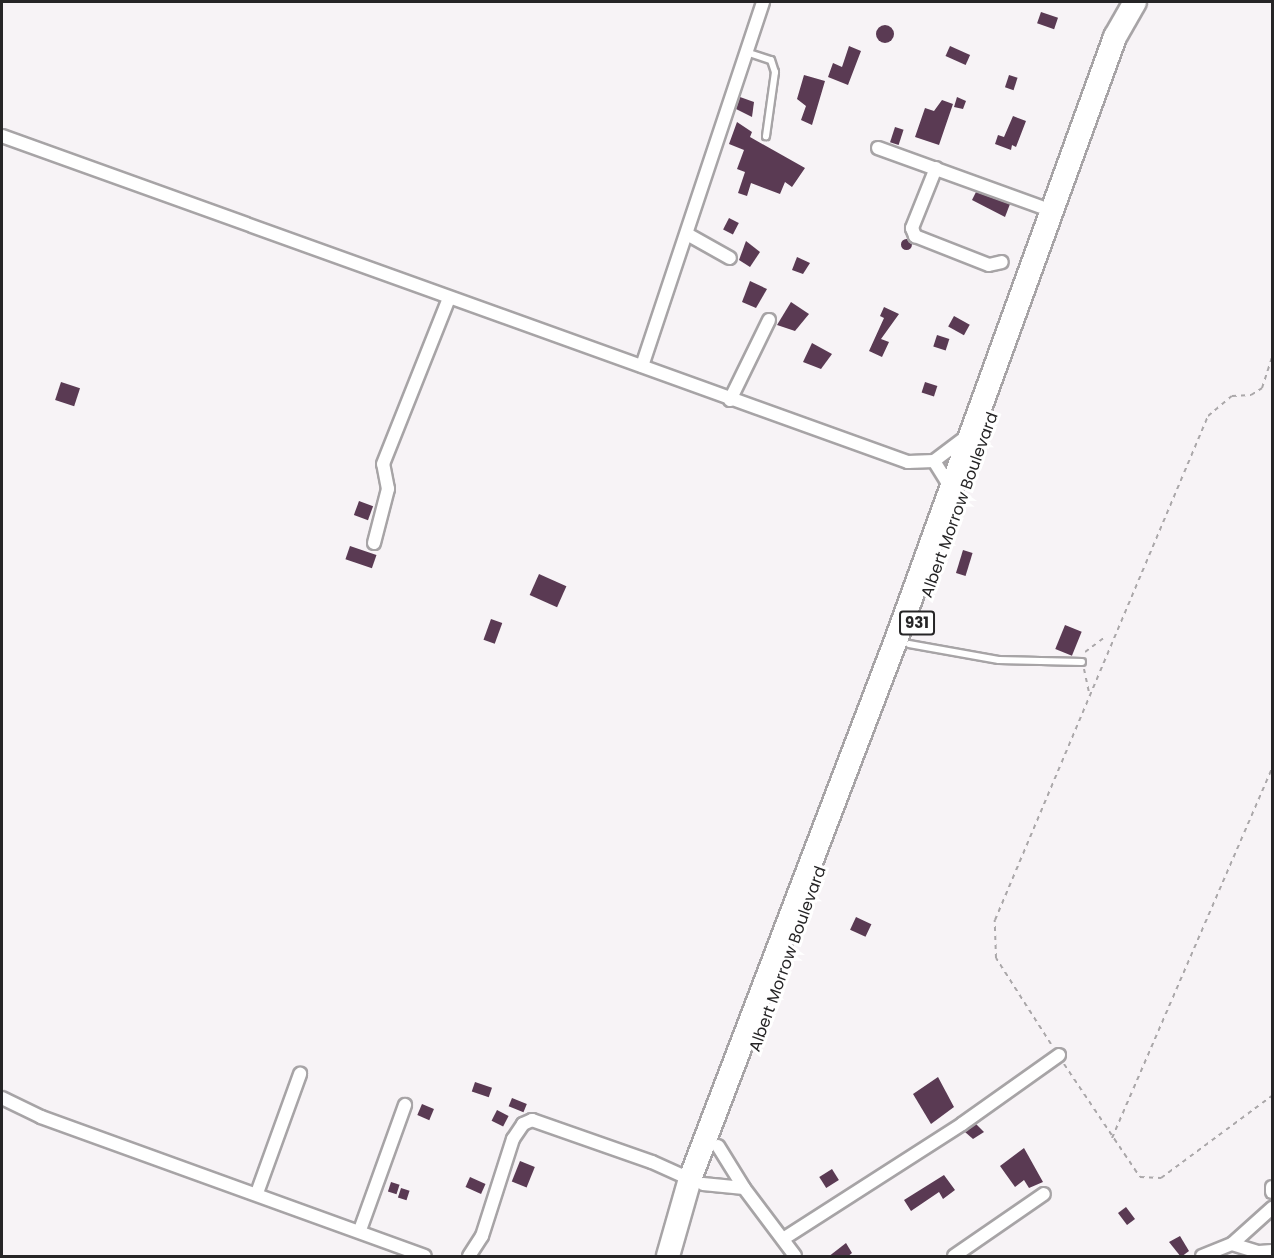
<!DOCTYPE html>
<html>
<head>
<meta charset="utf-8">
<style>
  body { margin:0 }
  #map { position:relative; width:1274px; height:1258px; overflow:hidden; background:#f7f3f6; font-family:Poppins,sans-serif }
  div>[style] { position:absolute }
  .building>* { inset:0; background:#5a3a53; transform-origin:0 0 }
  .round { border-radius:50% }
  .path>* { height:2px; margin-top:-1px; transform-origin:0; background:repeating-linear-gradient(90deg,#aaa7a9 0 4.5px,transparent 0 9px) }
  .roads { filter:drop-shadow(2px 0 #a7a4a6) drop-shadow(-2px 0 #a7a4a6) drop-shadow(0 2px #a7a4a6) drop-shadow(0 -2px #a7a4a6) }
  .lane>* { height:6px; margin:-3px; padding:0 3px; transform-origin:3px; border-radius:3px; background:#fff }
  .street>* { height:12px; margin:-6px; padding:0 6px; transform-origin:6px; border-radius:6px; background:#fff }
  .highway>* { height:22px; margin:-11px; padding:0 11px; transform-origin:11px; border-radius:11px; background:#fff }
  span { translate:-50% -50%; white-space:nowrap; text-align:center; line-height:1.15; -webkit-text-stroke:6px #fff; paint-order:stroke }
  .shield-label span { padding:2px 4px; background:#fff; border:2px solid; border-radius:4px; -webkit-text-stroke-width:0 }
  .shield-label { font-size:15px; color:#262526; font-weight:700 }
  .street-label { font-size:16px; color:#262526 }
  .frame { position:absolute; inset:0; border:3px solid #262526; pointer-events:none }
</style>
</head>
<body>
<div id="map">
  <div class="building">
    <i style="left:1041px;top:12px;width:18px;height:12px;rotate:19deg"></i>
    <i class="round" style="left:876px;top:25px;width:18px;height:18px"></i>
    <i style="clip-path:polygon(849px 46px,861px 51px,848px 85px,828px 77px,833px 63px,842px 67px)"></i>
    <i style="left:950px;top:46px;width:22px;height:11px;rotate:24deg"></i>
    <i style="clip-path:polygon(804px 75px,825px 81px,812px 125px,801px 120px,806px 106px,797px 99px)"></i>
    <i style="left:1009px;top:75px;width:9px;height:13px;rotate:18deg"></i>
    <i style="clip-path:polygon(740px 97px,754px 102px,752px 117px,736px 109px)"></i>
    <i style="clip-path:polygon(957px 97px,966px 101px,963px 109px,954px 107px)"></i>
    <i style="clip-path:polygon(942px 100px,953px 104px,939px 145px,915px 137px,925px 108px,934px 111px)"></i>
    <i style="clip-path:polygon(1013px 116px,1026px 121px,1016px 147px,1012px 145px,1011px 150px,995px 144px,998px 135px,1004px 137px)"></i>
    <i style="clip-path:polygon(737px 122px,752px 132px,750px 137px,805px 168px,792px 187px,785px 182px,780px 194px,751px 183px,747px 196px,738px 193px,745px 172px,737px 169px,744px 150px,729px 144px)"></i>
    <i style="left:895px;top:127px;width:9px;height:16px;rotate:18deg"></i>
    <i style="clip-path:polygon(976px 192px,1010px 204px,1005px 217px,972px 200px)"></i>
    <i style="left:729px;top:218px;width:11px;height:13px;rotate:27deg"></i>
    <i class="round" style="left:900.5px;top:238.5px;width:11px;height:11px"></i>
    <i style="clip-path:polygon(746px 241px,760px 252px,750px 267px,739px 260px)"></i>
    <i style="clip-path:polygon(797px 257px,810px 263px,803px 274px,792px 270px)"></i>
    <i style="clip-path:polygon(750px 281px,767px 289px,756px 308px,742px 302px)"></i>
    <i style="clip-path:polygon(791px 302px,809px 314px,795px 331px,777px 325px)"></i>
    <i style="clip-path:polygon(884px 307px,899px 314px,881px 339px,889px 342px,882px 357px,869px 351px,884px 318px,880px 316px)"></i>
    <i style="left:954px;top:316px;width:18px;height:12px;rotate:29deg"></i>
    <i style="left:937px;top:335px;width:13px;height:12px;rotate:18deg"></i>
    <i style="clip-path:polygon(812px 343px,832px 354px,821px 369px,803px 362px)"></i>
    <i style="left:61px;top:382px;width:20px;height:19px;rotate:18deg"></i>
    <i style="left:925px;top:382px;width:13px;height:11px;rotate:18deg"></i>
    <i style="left:359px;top:501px;width:15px;height:15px;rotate:20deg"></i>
    <i style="left:350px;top:546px;width:28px;height:14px;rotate:19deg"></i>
    <i style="left:963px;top:550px;width:10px;height:24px;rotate:17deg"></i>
    <i style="left:539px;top:574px;width:30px;height:23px;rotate:24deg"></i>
    <i style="left:491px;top:619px;width:12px;height:22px;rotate:20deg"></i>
    <i style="left:1065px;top:625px;width:18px;height:26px;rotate:22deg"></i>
    <i style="left:856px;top:917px;width:17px;height:14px;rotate:25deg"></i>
    <i style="clip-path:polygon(938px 1077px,954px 1107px,931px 1124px,913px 1094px)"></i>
    <i style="left:475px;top:1082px;width:18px;height:10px;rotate:19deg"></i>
    <i style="left:512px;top:1098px;width:16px;height:9px;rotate:22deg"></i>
    <i style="left:422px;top:1104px;width:13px;height:12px;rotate:23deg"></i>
    <i style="left:497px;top:1110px;width:13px;height:12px;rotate:27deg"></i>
    <i style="clip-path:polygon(976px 1124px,984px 1132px,973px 1139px,965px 1132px)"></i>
    <i style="clip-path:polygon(1024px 1148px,1043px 1182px,1029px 1188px,1024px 1180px,1015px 1187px,1000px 1166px)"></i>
    <i style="left:520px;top:1161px;width:16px;height:22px;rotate:22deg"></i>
    <i style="left:832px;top:1169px;width:13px;height:15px;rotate:58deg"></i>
    <i style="clip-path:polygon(944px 1175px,955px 1190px,943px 1199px,939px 1192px,911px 1211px,904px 1200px)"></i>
    <i style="left:470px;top:1177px;width:17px;height:11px;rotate:24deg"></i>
    <i style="left:391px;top:1182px;width:9px;height:10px;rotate:18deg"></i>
    <i style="left:401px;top:1188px;width:9px;height:10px;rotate:18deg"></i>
    <i style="left:1126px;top:1207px;width:15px;height:10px;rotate:53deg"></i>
    <i style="clip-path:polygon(1180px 1236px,1189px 1251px,1181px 1257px,1169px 1242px)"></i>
    <i style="clip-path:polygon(846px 1243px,852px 1253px,847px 1257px,828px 1257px)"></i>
  </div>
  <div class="path">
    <i style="left:1085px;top:652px;width:25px;rotate:-37deg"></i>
    <i style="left:1084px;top:669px;width:25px;rotate:78deg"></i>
    <i style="left:1051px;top:1044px;width:102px;rotate:-122.6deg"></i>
    <i style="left:996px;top:958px;width:38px;rotate:-92deg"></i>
    <i style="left:995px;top:920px;width:547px;rotate:-67.09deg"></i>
    <i style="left:1208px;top:416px;width:31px;rotate:-40deg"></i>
    <i style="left:1232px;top:396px;width:19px;rotate:-3deg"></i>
    <i style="left:1251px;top:395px;width:13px;rotate:-32deg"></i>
    <i style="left:1262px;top:388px;width:32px;rotate:-72deg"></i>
    <i style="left:1064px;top:1064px;width:136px;rotate:56.1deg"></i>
    <i style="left:1140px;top:1177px;width:21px;rotate:3deg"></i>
    <i style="left:1161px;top:1178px;width:138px;rotate:-36.5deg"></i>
    <i style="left:1112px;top:1138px;width:402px;rotate:-66.6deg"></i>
  </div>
  <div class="roads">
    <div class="lane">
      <i style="left:746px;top:52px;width:26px;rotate:18deg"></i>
      <i style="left:771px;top:60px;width:13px;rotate:72deg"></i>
      <i style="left:775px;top:72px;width:65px;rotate:98deg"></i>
      <i style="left:909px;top:644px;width:91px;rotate:10.1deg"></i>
      <i style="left:999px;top:660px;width:83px;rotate:1.4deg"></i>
    </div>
    <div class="street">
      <i style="left:2px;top:136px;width:963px;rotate:19.79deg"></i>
      <i style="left:908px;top:462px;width:26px;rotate:-2deg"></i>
      <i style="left:934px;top:461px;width:39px;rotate:-37deg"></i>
      <i style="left:878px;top:148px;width:185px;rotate:19.9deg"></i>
      <i style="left:936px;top:168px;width:65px;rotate:111.8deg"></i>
      <i style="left:912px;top:228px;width:9px;rotate:69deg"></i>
      <i style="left:915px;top:236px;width:79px;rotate:21.4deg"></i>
      <i style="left:989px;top:265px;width:13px;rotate:-13deg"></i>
      <i style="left:687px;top:234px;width:49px;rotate:29.2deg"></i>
      <i style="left:642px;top:366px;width:384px;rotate:-71.6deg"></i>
      <i style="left:730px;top:400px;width:89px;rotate:-64deg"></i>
      <i style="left:934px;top:461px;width:32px;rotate:58deg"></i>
      <i style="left:374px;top:543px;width:56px;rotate:-75.5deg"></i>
      <i style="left:388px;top:489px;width:25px;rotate:-101deg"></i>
      <i style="left:383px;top:464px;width:179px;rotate:-68.3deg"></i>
      <i style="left:2px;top:1098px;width:43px;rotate:26deg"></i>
      <i style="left:41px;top:1117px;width:408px;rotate:19.9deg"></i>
      <i style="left:718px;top:1146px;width:49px;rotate:58.2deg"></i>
      <i style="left:744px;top:1188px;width:85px;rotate:53.1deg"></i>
      <i style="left:703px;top:1184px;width:41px;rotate:5.6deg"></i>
      <i style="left:1272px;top:1187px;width:5px;rotate:90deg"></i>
      <i style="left:257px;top:1193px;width:127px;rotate:-70.1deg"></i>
      <i style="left:360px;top:1230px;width:133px;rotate:-70.2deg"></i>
      <i style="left:783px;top:1239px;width:213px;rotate:-32.7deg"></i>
      <i style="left:962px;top:1124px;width:119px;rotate:-35.4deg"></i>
      <i style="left:1232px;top:1244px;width:28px;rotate:17deg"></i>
      <i style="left:1259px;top:1252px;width:13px;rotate:-4deg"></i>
      <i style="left:469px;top:1256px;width:24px;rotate:-57deg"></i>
      <i style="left:482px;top:1236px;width:102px;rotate:-72.3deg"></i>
      <i style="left:513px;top:1139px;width:18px;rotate:-56deg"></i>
      <i style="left:523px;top:1124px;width:10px;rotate:-24deg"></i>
      <i style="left:532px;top:1120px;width:127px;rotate:19.3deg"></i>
      <i style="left:652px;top:1162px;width:42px;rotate:24.1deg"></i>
      <i style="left:954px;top:1256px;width:109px;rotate:-34.6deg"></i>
      <i style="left:1202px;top:1256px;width:32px;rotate:-22deg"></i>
      <i style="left:1232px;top:1244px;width:54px;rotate:-42deg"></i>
    </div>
    <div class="highway">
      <i style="left:668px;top:1256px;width:80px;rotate:-74.1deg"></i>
      <i style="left:690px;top:1179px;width:577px;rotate:-69.08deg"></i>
      <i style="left:896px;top:640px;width:642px;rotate:-70.04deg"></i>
      <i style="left:1115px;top:37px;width:40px;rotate:-60.3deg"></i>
    </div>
  </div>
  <div class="shield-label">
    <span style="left:917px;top:623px">931</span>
  </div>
  <div class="street-label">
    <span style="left:960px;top:505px;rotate:-70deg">Albert Morrow Boulevard</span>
    <span style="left:788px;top:959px;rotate:-70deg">Albert Morrow Boulevard</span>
  </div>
  <div class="frame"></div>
</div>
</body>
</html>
